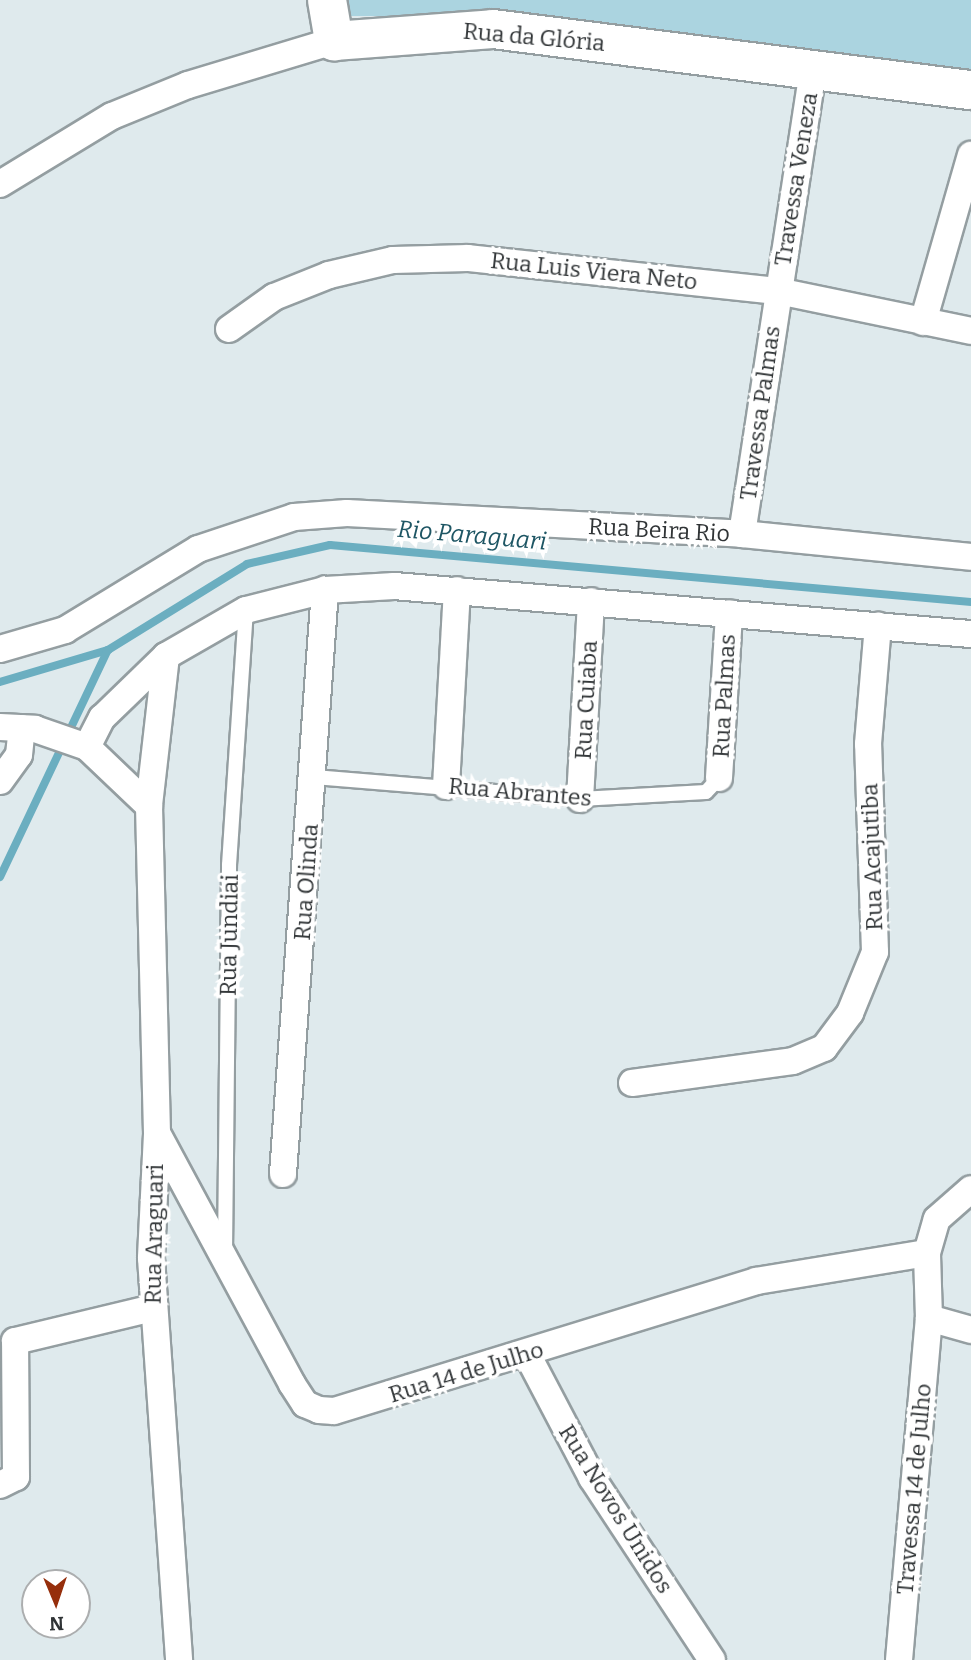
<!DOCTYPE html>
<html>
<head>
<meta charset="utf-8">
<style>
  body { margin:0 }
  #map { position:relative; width:971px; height:1660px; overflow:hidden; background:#dfeaed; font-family:Bitter,serif }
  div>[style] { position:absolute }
  .green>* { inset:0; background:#abd4e0 }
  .stream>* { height:8px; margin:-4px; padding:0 4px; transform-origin:4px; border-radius:4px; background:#6baec0 }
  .roads { filter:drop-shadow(2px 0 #949ea1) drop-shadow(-2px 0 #949ea1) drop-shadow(0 2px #949ea1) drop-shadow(0 -2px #949ea1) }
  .service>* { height:14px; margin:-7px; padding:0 7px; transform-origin:7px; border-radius:7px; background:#fff }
  .minor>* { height:26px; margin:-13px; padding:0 13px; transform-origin:13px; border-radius:13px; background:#fff }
  .secondary>* { height:38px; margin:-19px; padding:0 19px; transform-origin:19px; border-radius:19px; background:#fff }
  span { translate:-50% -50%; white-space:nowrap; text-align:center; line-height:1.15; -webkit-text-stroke:7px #fff; paint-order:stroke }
  .street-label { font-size:23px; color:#303436 }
  .water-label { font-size:24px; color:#1e5664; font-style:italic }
  .north { position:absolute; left:21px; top:1569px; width:70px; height:70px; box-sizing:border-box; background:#fff; border:2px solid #acaeaf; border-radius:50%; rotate:178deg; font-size:19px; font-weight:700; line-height:28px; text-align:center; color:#303436 }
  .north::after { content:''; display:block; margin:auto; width:24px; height:32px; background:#962f0c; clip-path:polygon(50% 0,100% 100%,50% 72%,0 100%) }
</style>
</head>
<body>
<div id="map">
  <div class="green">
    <i style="clip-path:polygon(342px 0,971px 0,971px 74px,546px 16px,344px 16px)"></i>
  </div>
  <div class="stream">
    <i style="left:0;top:682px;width:113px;rotate:-16.5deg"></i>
    <i style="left:108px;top:650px;width:163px;rotate:-31.7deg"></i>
    <i style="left:247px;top:564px;width:85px;rotate:-12.9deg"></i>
    <i style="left:330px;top:545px;width:644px;rotate:5.08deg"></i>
    <i style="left:0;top:877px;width:251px;rotate:-64.6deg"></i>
  </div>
  <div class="roads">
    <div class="service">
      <i style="left:314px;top:777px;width:267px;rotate:4.7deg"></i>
      <i style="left:580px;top:799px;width:126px;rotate:-3.2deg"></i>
      <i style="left:706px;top:792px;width:19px;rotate:-47deg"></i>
      <i style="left:225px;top:1252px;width:387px;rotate:-89.4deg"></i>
      <i style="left:229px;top:865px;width:256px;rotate:-86.2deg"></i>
    </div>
    <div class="minor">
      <i style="left:0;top:184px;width:131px;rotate:-31.3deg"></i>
      <i style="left:112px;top:116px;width:82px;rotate:-22.2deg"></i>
      <i style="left:188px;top:85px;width:152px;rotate:-16.8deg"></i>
      <i style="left:923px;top:322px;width:174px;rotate:-74deg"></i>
      <i style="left:229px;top:329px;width:55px;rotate:-35.4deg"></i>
      <i style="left:274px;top:297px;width:59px;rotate:-21.8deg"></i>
      <i style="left:329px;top:275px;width:66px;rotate:-13.2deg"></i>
      <i style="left:393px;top:260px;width:75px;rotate:-1.5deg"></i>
      <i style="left:468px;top:258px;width:312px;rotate:6.1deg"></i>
      <i style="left:778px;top:291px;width:197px;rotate:11.7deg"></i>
      <i style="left:742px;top:534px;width:474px;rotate:-81.3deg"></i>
      <i style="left:0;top:649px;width:68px;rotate:-16.3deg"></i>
      <i style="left:65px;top:630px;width:156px;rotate:-31.3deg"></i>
      <i style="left:198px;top:549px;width:101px;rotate:-18.4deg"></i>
      <i style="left:294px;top:517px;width:53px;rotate:-4.3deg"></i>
      <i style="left:347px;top:513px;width:396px;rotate:3deg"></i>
      <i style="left:742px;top:534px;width:230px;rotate:5.7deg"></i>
      <i style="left:166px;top:656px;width:151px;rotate:96.5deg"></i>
      <i style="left:149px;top:806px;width:328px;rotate:88.6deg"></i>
      <i style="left:157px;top:1134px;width:124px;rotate:92.8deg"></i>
      <i style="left:151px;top:1258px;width:403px;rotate:86deg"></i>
      <i style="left:0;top:727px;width:35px;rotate:3deg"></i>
      <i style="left:35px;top:729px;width:55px;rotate:19.1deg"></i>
      <i style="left:87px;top:747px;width:86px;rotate:43.6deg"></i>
      <i style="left:87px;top:747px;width:33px;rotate:-63deg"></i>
      <i style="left:102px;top:718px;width:89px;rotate:-44.1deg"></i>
      <i style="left:166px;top:656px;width:92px;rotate:-29.9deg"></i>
      <i style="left:246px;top:610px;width:81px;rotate:-14.2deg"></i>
      <i style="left:325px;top:590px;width:69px;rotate:-3.3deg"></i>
      <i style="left:394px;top:586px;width:579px;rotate:4.76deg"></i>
      <i style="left:719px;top:778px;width:165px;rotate:-86.5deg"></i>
      <i style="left:0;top:781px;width:32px;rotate:-54deg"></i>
      <i style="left:19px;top:755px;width:27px;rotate:-84deg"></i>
      <i style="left:446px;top:786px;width:196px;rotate:-86.8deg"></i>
      <i style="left:580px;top:799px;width:198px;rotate:-86.8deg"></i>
      <i style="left:632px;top:1083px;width:162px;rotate:-7.8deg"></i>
      <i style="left:793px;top:1061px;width:34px;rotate:-23deg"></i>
      <i style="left:824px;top:1048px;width:44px;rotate:-53.4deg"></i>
      <i style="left:850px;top:1013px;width:66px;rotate:-67.7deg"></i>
      <i style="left:875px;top:952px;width:208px;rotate:-91.9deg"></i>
      <i style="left:868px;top:744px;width:119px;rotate:-85.2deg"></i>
      <i style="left:158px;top:1135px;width:283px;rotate:61.7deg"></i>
      <i style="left:292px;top:1384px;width:24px;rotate:57deg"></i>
      <i style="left:305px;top:1404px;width:15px;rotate:23deg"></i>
      <i style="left:319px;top:1410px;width:15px;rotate:4deg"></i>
      <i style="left:334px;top:1411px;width:442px;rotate:-17.1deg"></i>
      <i style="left:756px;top:1281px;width:173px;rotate:-9.3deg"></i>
      <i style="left:283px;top:1174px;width:586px;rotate:-85.89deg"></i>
      <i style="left:929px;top:1318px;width:44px;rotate:15.9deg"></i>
      <i style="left:527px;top:1354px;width:140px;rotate:62.3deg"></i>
      <i style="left:592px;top:1478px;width:218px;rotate:56.6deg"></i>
      <i style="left:0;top:1485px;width:18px;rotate:-27deg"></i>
      <i style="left:16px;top:1477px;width:136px;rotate:-90.4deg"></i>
      <i style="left:15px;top:1341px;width:141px;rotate:-13.5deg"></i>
      <i style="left:899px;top:1660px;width:343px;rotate:-85deg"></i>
      <i style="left:929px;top:1318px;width:65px;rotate:-91.8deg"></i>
      <i style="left:927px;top:1253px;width:35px;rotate:-74deg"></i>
      <i style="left:937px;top:1219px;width:45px;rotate:-41.4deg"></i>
    </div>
    <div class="secondary">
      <i style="left:327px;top:0;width:42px;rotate:80.3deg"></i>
      <i style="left:334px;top:41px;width:159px;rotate:-4.3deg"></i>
      <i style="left:493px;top:29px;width:482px;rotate:7.3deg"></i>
    </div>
  </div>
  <div class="street-label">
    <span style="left:534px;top:37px;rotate:5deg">Rua da Glória</span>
    <span style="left:796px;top:179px;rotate:-81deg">Travessa Veneza</span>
    <span style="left:594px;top:271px;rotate:6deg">Rua Luis Viera Neto</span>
    <span style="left:760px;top:413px;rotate:-82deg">Travessa Palmas</span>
    <span style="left:659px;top:530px;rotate:3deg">Rua Beira Rio</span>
    <span style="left:724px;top:696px;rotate:-87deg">Rua Palmas</span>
    <span style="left:586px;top:700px;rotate:-87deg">Rua Cuiaba</span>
    <span style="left:520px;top:792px;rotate:5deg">Rua Abrantes</span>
    <span style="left:872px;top:857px;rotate:-92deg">Rua Acajutiba</span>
    <span style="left:306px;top:882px;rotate:-86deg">Rua Olinda</span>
    <span style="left:229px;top:935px;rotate:-89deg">Rua Jundiai</span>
    <span style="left:154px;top:1234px;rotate:-89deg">Rua Araguari</span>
    <span style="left:466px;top:1372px;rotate:-17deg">Rua 14 de Julho</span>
    <span style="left:914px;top:1489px;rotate:-85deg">Travessa 14 de Julho</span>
    <span style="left:616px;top:1509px;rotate:58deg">Rua Novos Unidos</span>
  </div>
  <div class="water-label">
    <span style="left:472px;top:536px;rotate:5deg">Rio Paraguari</span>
  </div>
  <div class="north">N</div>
</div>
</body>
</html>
